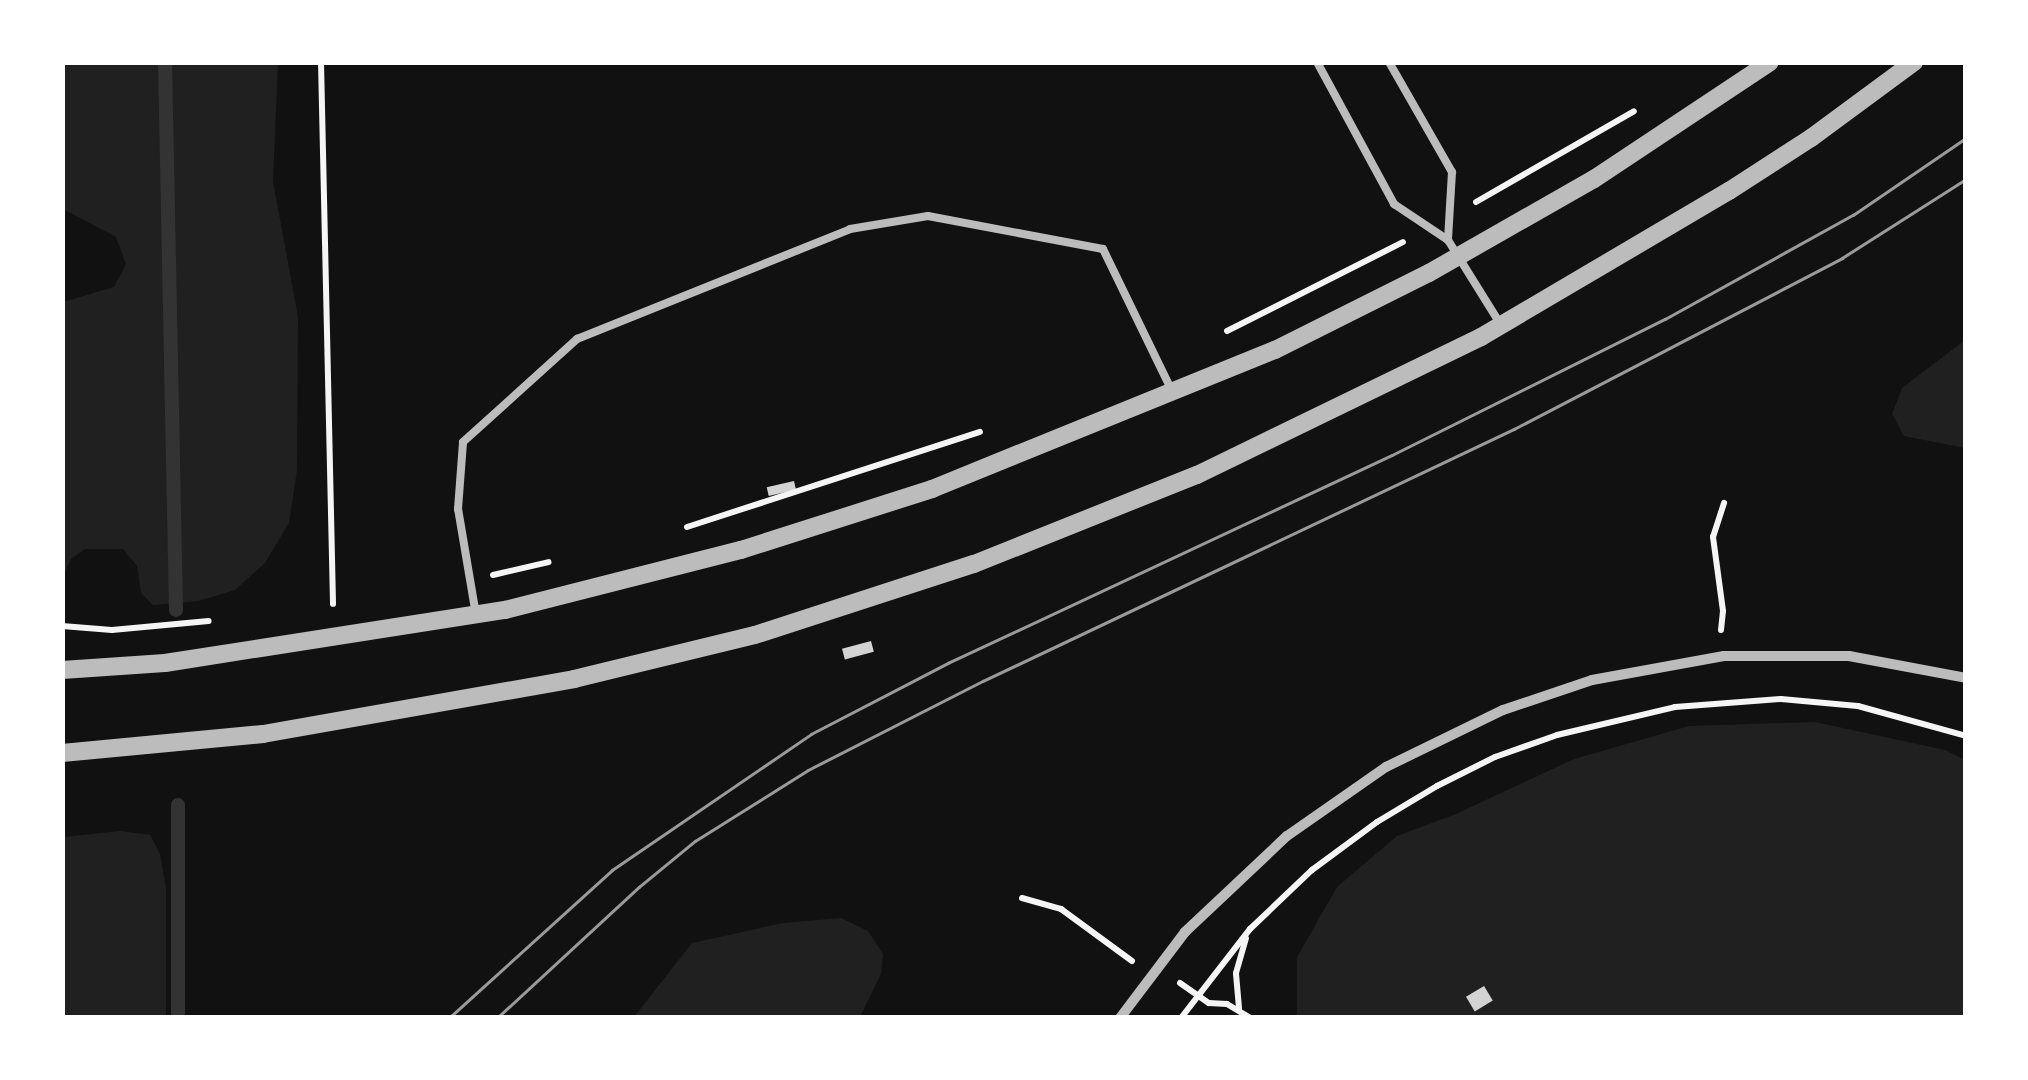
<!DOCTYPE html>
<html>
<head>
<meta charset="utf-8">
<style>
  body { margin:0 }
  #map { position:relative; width:2028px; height:1080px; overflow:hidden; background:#111; font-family:Lato,sans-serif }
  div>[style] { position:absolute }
  .green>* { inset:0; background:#202020 }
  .stream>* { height:14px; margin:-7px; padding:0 7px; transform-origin:7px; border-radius:7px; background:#333 }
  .building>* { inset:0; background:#d3d3d3; transform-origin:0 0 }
  .path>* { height:6px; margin:-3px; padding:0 3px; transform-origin:3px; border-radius:3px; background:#f5f5f5 }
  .service>* { height:8px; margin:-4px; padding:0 4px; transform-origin:4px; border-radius:4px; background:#bcbcbc }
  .minor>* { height:10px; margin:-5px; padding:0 5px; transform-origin:5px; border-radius:5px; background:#bcbcbc }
  .tertiary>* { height:18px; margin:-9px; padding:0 9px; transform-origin:9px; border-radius:9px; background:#bcbcbc }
  .tram>* { height:2.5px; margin:-1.25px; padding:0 1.25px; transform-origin:1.25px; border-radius:1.25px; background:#9a9a9a }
  span { translate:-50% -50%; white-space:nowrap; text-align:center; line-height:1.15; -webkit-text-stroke:8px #fff; paint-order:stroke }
  .frame { position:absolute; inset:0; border:65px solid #fff; pointer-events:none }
</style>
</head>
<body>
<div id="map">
  <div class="green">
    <i style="clip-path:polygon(63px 62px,278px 63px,273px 181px,298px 317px,297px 470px,289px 523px,265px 563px,235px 590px,198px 601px,153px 605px,141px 593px,137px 566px,123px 549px,85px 549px,71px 559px,63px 576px,63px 302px,114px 287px,126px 264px,116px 237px,63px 209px)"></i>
    <i style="clip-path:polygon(1965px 340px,1965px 448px,1904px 436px,1892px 414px,1902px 388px)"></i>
    <i style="clip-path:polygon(1815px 722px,1945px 750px,1965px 760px,1965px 1017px,1297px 1017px,1297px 957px,1337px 887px,1397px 836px,1456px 814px,1574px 759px,1689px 726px)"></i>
    <i style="clip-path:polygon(120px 831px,150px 835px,160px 854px,166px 888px,166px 1017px,63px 1017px,63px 837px)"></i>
    <i style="clip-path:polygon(841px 918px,868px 931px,883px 954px,881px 974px,860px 1017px,634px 1017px,692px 943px,783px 923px)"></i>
  </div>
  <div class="stream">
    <i style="left:165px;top:62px;width:548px;rotate:88.85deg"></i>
    <i style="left:178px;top:805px;width:213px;rotate:90deg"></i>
  </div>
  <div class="building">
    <i style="left:794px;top:481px;width:9px;height:28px;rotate:77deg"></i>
    <i style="left:871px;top:641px;width:11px;height:30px;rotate:75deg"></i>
    <i style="left:1484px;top:986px;width:17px;height:21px;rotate:59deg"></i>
  </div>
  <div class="path">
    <i style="left:321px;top:62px;width:542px;rotate:88.73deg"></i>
    <i style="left:1476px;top:202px;width:182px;rotate:-29.9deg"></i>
    <i style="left:1227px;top:331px;width:197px;rotate:-26.8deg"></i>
    <i style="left:687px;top:527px;width:308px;rotate:-18deg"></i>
    <i style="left:493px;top:575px;width:57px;rotate:-13.1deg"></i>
    <i style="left:62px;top:626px;width:50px;rotate:4.6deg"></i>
    <i style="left:112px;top:630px;width:97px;rotate:-5.3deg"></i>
    <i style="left:1721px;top:630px;width:19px;rotate:-84deg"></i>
    <i style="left:1723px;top:611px;width:75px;rotate:-97.7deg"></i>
    <i style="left:1713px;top:537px;width:36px;rotate:-72deg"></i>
    <i style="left:1022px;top:898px;width:41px;rotate:15.8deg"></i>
    <i style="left:1061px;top:909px;width:88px;rotate:36.2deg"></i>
    <i style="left:1180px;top:983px;width:35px;rotate:35deg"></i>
    <i style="left:1209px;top:1003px;width:18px;rotate:3deg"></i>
    <i style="left:1227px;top:1004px;width:27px;rotate:31deg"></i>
    <i style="left:1239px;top:1008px;width:35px;rotate:-95deg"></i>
    <i style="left:1236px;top:973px;width:36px;rotate:-74deg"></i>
    <i style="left:1181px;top:1018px;width:113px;rotate:-52.2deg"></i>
    <i style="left:1250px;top:929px;width:86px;rotate:-43.6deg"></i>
    <i style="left:1312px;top:870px;width:81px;rotate:-36.4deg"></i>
    <i style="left:1377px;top:822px;width:70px;rotate:-31deg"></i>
    <i style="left:1437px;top:786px;width:65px;rotate:-26.6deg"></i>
    <i style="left:1495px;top:757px;width:66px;rotate:-19.5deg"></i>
    <i style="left:1557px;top:735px;width:121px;rotate:-13.3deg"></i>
    <i style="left:1675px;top:707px;width:106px;rotate:-4.3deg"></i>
    <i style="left:1781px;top:699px;width:77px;rotate:5.2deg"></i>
    <i style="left:1858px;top:706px;width:112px;rotate:15.5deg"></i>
  </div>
  <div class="service">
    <i style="left:1317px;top:62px;width:162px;rotate:61.5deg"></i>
    <i style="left:1394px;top:204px;width:65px;rotate:33.7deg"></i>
    <i style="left:1448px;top:240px;width:100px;rotate:58.1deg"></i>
    <i style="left:1389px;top:62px;width:127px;rotate:60.2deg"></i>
    <i style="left:1452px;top:172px;width:68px;rotate:93.4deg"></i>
    <i style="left:476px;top:615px;width:108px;rotate:-99.6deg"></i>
    <i style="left:458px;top:509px;width:67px;rotate:-85.7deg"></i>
    <i style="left:463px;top:442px;width:154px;rotate:-42.1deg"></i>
    <i style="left:577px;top:339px;width:294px;rotate:-21.9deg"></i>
    <i style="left:850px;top:229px;width:79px;rotate:-9.5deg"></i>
    <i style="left:928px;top:216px;width:178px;rotate:10.7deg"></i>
    <i style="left:1103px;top:249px;width:156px;rotate:64.1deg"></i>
  </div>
  <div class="minor">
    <i style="left:1120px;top:1018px;width:108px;rotate:-52.9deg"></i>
    <i style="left:1185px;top:932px;width:140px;rotate:-43.3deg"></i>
    <i style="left:1287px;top:836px;width:121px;rotate:-34.9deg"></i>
    <i style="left:1386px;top:767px;width:130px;rotate:-26deg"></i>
    <i style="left:1503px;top:710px;width:94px;rotate:-18.6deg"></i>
    <i style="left:1592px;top:680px;width:134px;rotate:-10.3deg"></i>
    <i style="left:1724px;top:656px;width:125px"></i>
    <i style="left:1849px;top:656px;width:119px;rotate:10.6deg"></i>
  </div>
  <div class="tertiary">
    <i style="left:62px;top:670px;width:103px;rotate:-3.9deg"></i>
    <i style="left:165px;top:663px;width:344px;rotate:-8.9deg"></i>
    <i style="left:505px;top:610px;width:244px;rotate:-14.3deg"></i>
    <i style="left:741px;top:550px;width:201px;rotate:-17.7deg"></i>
    <i style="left:932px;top:489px;width:370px;rotate:-22.1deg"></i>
    <i style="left:1275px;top:350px;width:172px;rotate:-26.6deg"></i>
    <i style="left:1429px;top:273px;width:190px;rotate:-29.7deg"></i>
    <i style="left:1594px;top:179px;width:211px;rotate:-33.6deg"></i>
    <i style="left:62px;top:753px;width:202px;rotate:-5.4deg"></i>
    <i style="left:263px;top:734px;width:316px;rotate:-10deg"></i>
    <i style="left:574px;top:679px;width:186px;rotate:-13.7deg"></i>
    <i style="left:755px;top:635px;width:230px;rotate:-18deg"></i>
    <i style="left:974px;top:564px;width:240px;rotate:-21.8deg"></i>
    <i style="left:1197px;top:475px;width:316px;rotate:-25.9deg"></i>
    <i style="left:1481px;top:337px;width:288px;rotate:-30.5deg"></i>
    <i style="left:1729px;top:191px;width:98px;rotate:-32.9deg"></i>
    <i style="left:1811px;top:138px;width:128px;rotate:-36.4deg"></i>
  </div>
  <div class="tram">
    <i style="left:449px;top:1018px;width:220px;rotate:-42.2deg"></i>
    <i style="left:612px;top:870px;width:241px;rotate:-34.3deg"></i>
    <i style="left:811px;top:734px;width:154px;rotate:-27.4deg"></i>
    <i style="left:948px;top:663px;width:490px;rotate:-25.1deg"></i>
    <i style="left:1392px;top:455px;width:305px;rotate:-26.5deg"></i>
    <i style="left:1665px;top:319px;width:215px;rotate:-29deg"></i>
    <i style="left:1853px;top:215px;width:137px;rotate:-34.3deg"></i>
    <i style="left:497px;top:1018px;width:193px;rotate:-42.7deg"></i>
    <i style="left:639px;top:887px;width:72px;rotate:-39.4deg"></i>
    <i style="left:695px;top:841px;width:133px;rotate:-32.1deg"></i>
    <i style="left:808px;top:770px;width:196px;rotate:-27deg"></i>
    <i style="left:983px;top:681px;width:588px;rotate:-25.39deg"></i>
    <i style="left:1514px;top:429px;width:370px;rotate:-27.5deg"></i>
    <i style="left:1842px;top:258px;width:147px;rotate:-32.5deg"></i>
  </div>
  <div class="frame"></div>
</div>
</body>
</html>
